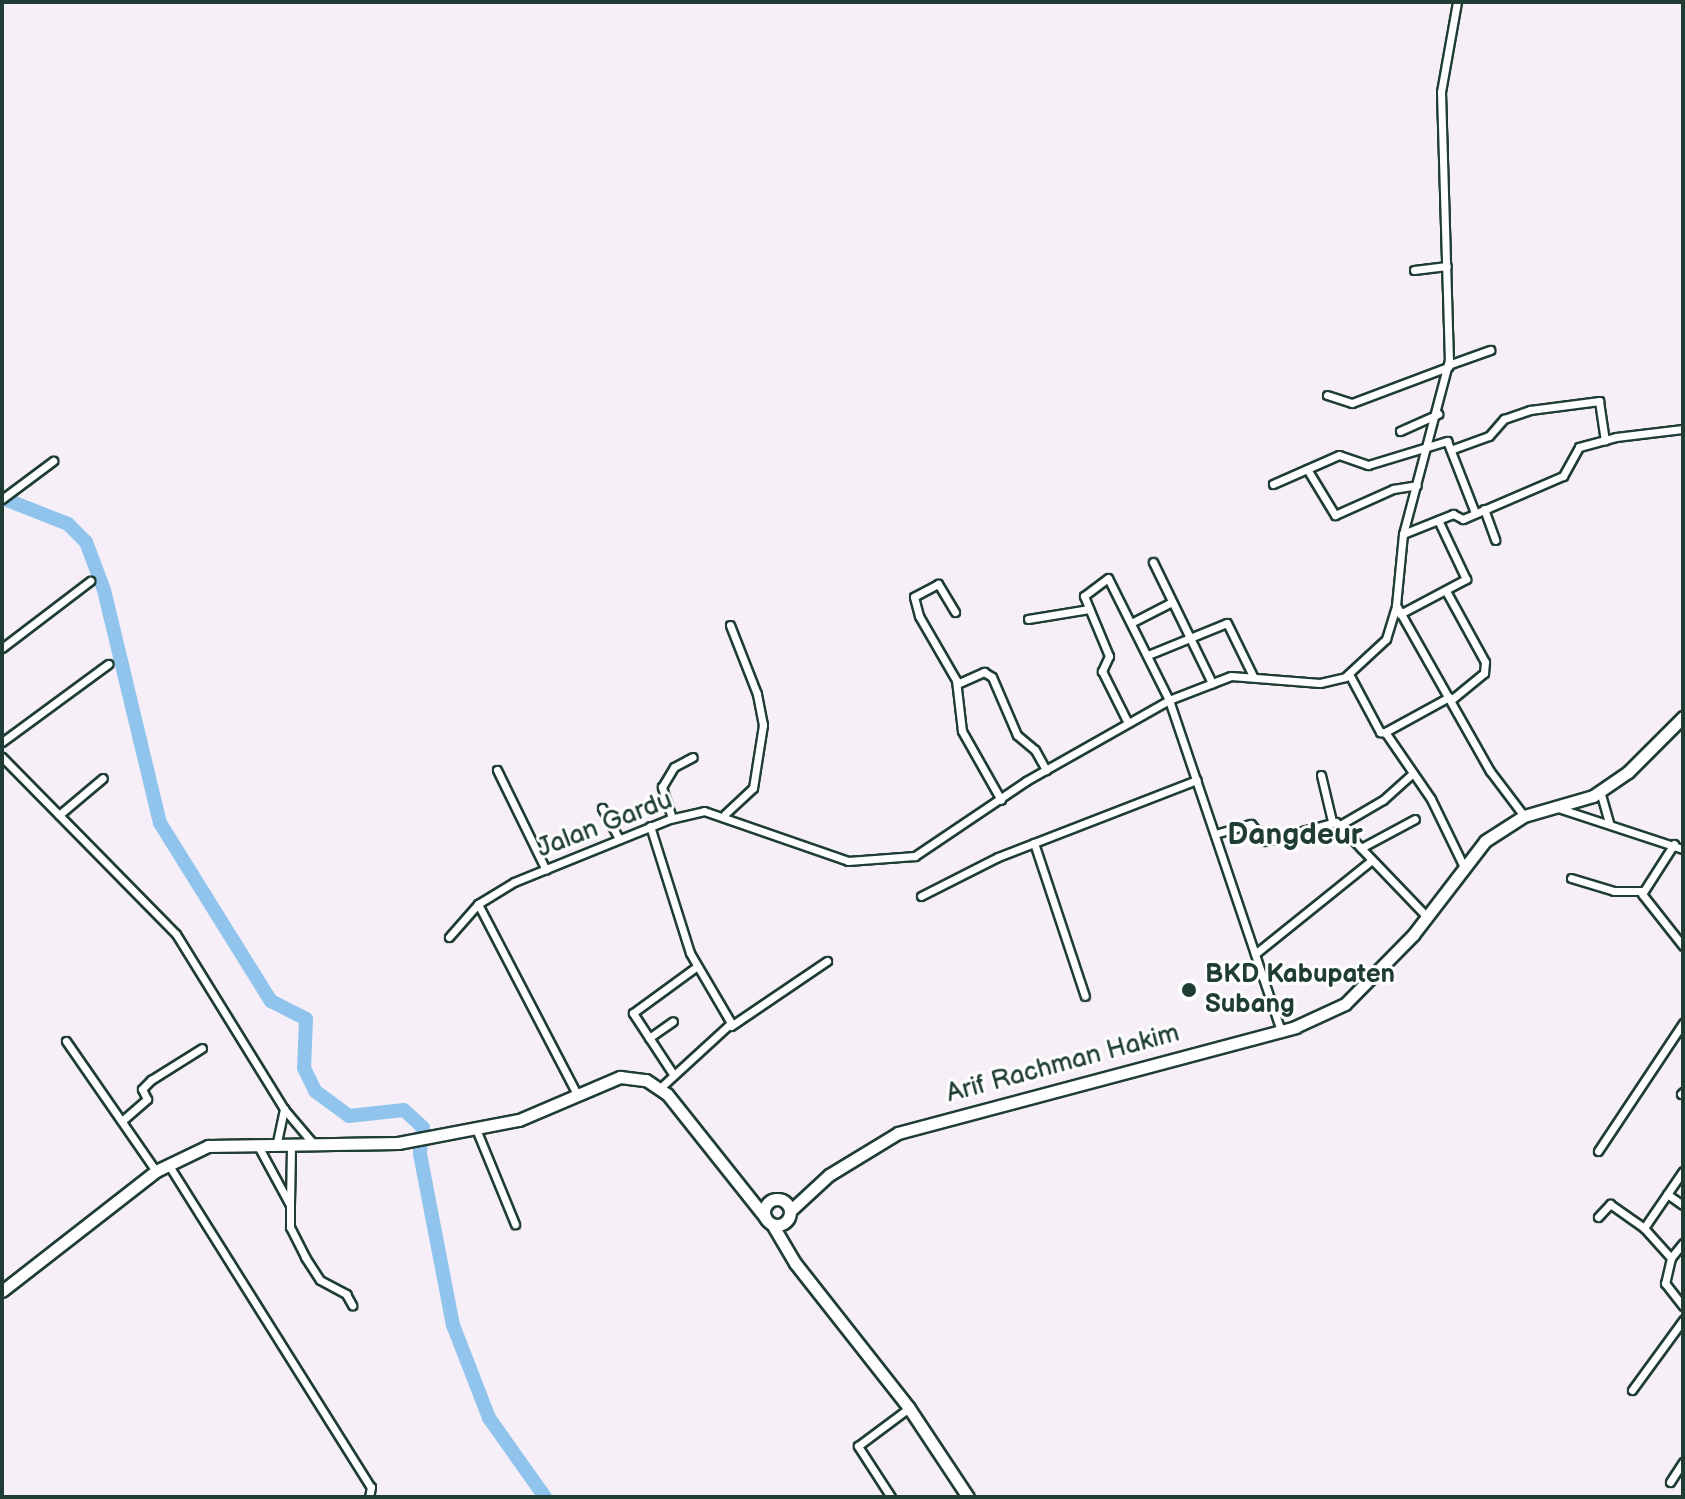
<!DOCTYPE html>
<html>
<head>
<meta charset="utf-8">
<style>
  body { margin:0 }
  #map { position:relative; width:1685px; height:1499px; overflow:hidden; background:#f6eff8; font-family:"Balsamiq Sans",sans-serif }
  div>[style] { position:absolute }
  .river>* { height:14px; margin:-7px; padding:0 7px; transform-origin:7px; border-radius:7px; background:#90c4ed }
  .roads { filter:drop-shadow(2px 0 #1f3d34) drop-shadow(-2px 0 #1f3d34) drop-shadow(0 2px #1f3d34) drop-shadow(0 -2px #1f3d34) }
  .minor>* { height:7px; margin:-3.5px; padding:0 3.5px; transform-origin:3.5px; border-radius:3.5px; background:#fff }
  .primary>* { height:11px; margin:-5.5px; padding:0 5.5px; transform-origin:5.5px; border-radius:5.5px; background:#fff }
  .primary>.ring { margin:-5.5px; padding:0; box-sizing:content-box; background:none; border:11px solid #fff; border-radius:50% }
  .dots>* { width:22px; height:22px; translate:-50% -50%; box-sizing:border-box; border:4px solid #fff; border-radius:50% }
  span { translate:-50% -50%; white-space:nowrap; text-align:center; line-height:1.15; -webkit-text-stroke:6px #fff; paint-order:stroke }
  .street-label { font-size:26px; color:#1f3d34 }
  .poi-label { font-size:26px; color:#1f3d34; font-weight:700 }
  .left { translate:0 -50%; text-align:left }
  .quarter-label { font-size:30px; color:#1f3d34; font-weight:700 }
  .frame { position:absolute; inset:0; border:4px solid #1f3d34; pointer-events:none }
</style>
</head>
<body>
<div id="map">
  <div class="river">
    <i style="left:2px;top:498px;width:71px;rotate:21.5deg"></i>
    <i style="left:68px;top:524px;width:25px;rotate:45deg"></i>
    <i style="left:86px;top:542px;width:51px;rotate:69.4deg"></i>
    <i style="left:104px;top:590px;width:240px;rotate:76.5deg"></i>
    <i style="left:160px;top:823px;width:210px;rotate:58.1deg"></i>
    <i style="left:271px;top:1001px;width:39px;rotate:27deg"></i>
    <i style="left:306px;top:1019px;width:49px;rotate:92.3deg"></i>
    <i style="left:304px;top:1068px;width:25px;rotate:64deg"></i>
    <i style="left:315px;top:1091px;width:42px;rotate:36.3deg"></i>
    <i style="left:349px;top:1116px;width:55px;rotate:-6.2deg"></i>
    <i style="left:404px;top:1110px;width:26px;rotate:43deg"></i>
    <i style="left:423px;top:1128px;width:26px;rotate:97deg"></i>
    <i style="left:420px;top:1154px;width:174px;rotate:79.1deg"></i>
    <i style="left:453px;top:1325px;width:100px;rotate:68.8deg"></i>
    <i style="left:489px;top:1418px;width:97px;rotate:54.7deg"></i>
  </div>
  <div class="roads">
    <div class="minor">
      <i style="left:1457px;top:2px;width:91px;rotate:100.1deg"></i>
      <i style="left:1441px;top:92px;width:268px;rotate:88.3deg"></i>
      <i style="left:1449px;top:360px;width:180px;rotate:104.8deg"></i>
      <i style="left:1403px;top:534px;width:71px;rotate:95.6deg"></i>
      <i style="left:1396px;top:605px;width:191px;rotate:60.5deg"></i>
      <i style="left:1490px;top:771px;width:56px;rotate:52.9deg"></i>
      <i style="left:1414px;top:270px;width:33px;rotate:-7deg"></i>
      <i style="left:1448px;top:365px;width:45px;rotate:-19.7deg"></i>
      <i style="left:1327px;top:395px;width:26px;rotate:18deg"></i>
      <i style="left:1352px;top:403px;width:103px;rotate:-20.6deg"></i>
      <i style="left:1400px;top:431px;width:42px;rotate:-24.1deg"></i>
      <i style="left:1453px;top:449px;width:38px;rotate:-20deg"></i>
      <i style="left:1489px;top:436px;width:23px;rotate:-49deg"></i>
      <i style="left:1504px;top:419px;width:28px;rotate:-19deg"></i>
      <i style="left:1530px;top:410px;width:70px;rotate:-7.4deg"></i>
      <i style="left:1599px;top:401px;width:40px;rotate:81.5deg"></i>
      <i style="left:1307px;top:469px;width:54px;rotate:58.7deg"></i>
      <i style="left:1335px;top:515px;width:64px;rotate:-24.1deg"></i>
      <i style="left:1393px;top:489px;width:24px;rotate:-9deg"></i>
      <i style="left:1273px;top:484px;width:72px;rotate:-23.7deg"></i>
      <i style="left:1339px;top:455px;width:31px;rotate:19deg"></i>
      <i style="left:1368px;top:465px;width:83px;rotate:-16.9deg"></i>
      <i style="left:1447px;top:441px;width:77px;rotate:68.7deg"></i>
      <i style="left:2px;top:499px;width:64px;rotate:-36.7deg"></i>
      <i style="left:1484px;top:509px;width:33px;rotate:70deg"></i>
      <i style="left:1403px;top:534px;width:54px;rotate:-21.8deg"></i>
      <i style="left:1453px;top:514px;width:11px;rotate:27deg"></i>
      <i style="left:1463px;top:519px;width:109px;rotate:-23.3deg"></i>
      <i style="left:1563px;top:476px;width:33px;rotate:-61deg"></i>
      <i style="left:1579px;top:447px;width:38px;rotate:-15deg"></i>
      <i style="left:1616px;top:437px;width:67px;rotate:-6.8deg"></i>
      <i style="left:1153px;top:562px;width:135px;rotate:64deg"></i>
      <i style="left:1446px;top:591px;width:81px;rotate:61.2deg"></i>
      <i style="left:1485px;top:662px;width:11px;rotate:95deg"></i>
      <i style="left:1484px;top:673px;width:43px;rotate:140.7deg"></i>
      <i style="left:955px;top:612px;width:33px;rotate:-121deg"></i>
      <i style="left:938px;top:584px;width:27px;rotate:152deg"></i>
      <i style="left:914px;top:597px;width:20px;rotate:75deg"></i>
      <i style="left:919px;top:616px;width:74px;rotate:60deg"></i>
      <i style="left:956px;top:680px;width:51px;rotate:83.3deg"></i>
      <i style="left:962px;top:731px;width:79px;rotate:60.5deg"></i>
      <i style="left:1400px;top:614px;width:75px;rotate:-27.9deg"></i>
      <i style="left:1466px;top:579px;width:65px;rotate:-115.4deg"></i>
      <i style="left:1028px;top:619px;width:62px;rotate:-9.3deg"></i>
      <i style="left:1133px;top:622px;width:44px;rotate:-27.1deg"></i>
      <i style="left:2px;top:648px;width:111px;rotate:-37.3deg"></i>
      <i style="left:1148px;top:655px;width:85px;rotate:-22.1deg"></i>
      <i style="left:1227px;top:623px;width:59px;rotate:63.9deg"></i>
      <i style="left:1349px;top:674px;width:66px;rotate:61.9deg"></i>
      <i style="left:1380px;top:732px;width:6px;rotate:9deg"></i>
      <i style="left:957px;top:684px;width:30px;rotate:-24deg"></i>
      <i style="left:984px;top:672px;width:9px;rotate:32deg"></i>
      <i style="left:992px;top:677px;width:63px;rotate:66.7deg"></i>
      <i style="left:1017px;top:735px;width:23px;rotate:40deg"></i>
      <i style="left:1035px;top:750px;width:23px;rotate:61deg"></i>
      <i style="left:1449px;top:697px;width:73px;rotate:151.3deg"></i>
      <i style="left:1385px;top:732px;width:81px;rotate:55.5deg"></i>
      <i style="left:1431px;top:799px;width:76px;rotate:64.1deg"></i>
      <i style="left:2px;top:742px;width:132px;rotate:-36.3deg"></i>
      <i style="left:2px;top:757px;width:248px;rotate:45.5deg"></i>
      <i style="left:176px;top:934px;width:206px;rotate:58.3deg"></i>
      <i style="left:284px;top:1109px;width:42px;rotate:49.8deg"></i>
      <i style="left:497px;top:770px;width:111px;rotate:63.9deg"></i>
      <i style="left:1321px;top:775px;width:47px;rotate:76.6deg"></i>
      <i style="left:1600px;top:791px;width:33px;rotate:74deg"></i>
      <i style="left:602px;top:808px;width:35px;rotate:61deg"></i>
      <i style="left:1558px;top:808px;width:132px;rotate:18.2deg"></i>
      <i style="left:725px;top:814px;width:38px;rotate:-43deg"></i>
      <i style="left:753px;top:788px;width:64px;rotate:-81deg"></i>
      <i style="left:763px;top:725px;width:32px;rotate:-101deg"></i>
      <i style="left:757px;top:694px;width:74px;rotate:-111.4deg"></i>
      <i style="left:59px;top:815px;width:57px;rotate:-40.1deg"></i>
      <i style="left:672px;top:818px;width:33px;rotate:-108deg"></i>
      <i style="left:662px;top:787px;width:23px;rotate:-59deg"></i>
      <i style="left:674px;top:767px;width:21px;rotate:-28deg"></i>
      <i style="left:1340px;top:825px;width:50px;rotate:-30.2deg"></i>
      <i style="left:1383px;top:800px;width:40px;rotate:-42deg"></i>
      <i style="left:650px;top:826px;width:133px;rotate:72.5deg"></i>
      <i style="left:690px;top:953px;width:81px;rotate:59.6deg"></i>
      <i style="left:731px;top:1023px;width:96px;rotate:137.5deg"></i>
      <i style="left:1215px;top:834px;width:37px;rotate:-16deg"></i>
      <i style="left:1251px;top:824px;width:22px;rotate:51deg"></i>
      <i style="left:1265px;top:841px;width:73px;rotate:-15deg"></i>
      <i style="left:1336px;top:822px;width:132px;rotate:46.2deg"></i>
      <i style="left:1034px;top:843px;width:161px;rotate:71.6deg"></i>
      <i style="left:1674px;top:844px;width:59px;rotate:122.6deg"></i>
      <i style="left:1642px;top:894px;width:66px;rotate:51.7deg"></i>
      <i style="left:1361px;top:848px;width:61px;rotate:-28.2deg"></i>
      <i style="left:1571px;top:878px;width:45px;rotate:16.8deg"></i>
      <i style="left:1614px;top:891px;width:28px"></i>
      <i style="left:921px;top:896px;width:86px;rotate:-26.9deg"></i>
      <i style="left:998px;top:857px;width:213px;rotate:-21.2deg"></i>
      <i style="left:478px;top:904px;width:216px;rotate:62.5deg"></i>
      <i style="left:449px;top:937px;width:44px;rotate:-48.7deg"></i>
      <i style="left:478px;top:904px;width:42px;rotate:-31.4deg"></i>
      <i style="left:514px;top:882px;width:168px;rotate:-22deg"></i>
      <i style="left:670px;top:819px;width:35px;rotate:-13deg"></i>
      <i style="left:704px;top:811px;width:152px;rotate:19.1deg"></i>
      <i style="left:848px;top:861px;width:67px;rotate:-4.3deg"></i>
      <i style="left:915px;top:856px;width:134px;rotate:-34deg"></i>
      <i style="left:1026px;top:781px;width:164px;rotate:-29.5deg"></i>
      <i style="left:1169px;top:700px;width:136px;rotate:-116.6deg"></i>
      <i style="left:1108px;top:578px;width:30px;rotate:143deg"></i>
      <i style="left:1084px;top:596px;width:65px;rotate:67.4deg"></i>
      <i style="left:1109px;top:656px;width:17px;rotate:115deg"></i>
      <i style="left:1102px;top:671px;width:58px;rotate:63.4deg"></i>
      <i style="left:1255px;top:954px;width:150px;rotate:-38.8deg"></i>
      <i style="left:731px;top:1026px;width:116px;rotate:-34.1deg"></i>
      <i style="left:1281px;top:1031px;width:349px;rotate:-108.7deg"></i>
      <i style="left:1169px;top:700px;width:66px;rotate:-21.2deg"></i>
      <i style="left:1231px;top:676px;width:89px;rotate:4.5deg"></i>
      <i style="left:1320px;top:683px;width:26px;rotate:-13deg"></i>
      <i style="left:1345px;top:677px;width:56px;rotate:-42.8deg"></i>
      <i style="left:1386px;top:639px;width:34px;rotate:-73deg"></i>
      <i style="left:649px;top:1038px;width:29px;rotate:-35deg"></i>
      <i style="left:66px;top:1041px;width:158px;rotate:55.3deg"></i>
      <i style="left:673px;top:1074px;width:73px;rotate:-123.3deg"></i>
      <i style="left:633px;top:1013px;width:78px;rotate:-36.1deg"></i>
      <i style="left:1681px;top:1094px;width:3px;rotate:-45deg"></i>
      <i style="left:123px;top:1120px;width:32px;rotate:-41deg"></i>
      <i style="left:147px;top:1099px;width:11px;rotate:-117deg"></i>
      <i style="left:142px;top:1089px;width:13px;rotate:-45deg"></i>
      <i style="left:151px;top:1080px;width:60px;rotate:-32.1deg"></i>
      <i style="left:476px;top:1129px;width:103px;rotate:67.7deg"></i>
      <i style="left:277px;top:1142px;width:34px;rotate:-78deg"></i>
      <i style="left:257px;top:1144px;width:69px;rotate:61.6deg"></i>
      <i style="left:290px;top:1205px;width:22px;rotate:90deg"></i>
      <i style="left:290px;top:1227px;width:34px;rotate:63deg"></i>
      <i style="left:305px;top:1257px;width:27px;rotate:57deg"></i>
      <i style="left:320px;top:1280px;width:30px;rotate:28deg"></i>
      <i style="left:346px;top:1294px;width:13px;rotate:61deg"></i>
      <i style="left:1598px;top:1151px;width:154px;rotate:-56.4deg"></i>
      <i style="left:168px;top:1164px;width:381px;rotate:57.9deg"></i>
      <i style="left:371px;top:1487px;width:10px;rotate:101deg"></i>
      <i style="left:1667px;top:1194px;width:19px;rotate:35deg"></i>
      <i style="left:290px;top:1204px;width:60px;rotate:-89deg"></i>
      <i style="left:1598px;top:1217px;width:18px;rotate:-47deg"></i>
      <i style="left:1610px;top:1204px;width:42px;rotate:35.2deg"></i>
      <i style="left:1683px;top:1243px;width:19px;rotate:129deg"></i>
      <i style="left:1671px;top:1258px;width:26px;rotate:103deg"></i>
      <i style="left:1665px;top:1283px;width:29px;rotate:52deg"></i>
      <i style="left:1671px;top:1258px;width:40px;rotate:-132deg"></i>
      <i style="left:1644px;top:1228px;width:69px;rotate:-55.6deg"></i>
      <i style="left:1632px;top:1390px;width:87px;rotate:-53.9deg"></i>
      <i style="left:1670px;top:1482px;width:24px;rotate:-57deg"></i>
      <i style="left:891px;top:1497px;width:61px;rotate:-122.9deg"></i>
      <i style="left:858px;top:1446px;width:64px;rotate:-36.7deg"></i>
    </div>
    <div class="primary">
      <i class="ring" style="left:764px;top:1199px;width:15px;height:15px"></i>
      <i style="left:790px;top:1211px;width:53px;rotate:-42.7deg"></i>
      <i style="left:829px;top:1175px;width:81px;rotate:-31.3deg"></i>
      <i style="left:898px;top:1133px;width:411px;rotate:-14.9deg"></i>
      <i style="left:1295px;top:1027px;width:55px;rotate:-24.7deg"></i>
      <i style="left:1345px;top:1004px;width:97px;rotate:-45.4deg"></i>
      <i style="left:1413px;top:935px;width:118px;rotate:-52.5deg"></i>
      <i style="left:1485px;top:841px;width:46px;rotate:-32.7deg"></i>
      <i style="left:1524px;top:816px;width:72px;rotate:-16.2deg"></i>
      <i style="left:1593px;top:796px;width:42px;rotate:-34.4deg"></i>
      <i style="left:1628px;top:772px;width:78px;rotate:-45deg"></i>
      <i style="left:772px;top:1224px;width:45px;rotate:59.5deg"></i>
      <i style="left:795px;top:1263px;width:184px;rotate:51.8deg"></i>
      <i style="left:909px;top:1408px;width:107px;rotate:56.5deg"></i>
      <i style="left:2px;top:1291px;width:195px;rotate:-37.9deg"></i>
      <i style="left:156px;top:1171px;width:58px;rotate:-25.7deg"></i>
      <i style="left:208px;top:1146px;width:190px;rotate:-0.9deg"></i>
      <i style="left:398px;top:1143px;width:123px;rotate:-10.8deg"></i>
      <i style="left:519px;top:1120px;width:110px;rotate:-23.1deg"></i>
      <i style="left:620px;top:1077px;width:26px;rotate:7deg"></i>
      <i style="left:646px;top:1080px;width:25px;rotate:34deg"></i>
      <i style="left:667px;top:1094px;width:157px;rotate:51.5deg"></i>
    </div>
  </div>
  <div class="dots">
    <i style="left:1189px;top:990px;background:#1f3d34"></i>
  </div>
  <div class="street-label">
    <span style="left:605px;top:825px;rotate:-21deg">Jalan Gardu</span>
    <span style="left:1063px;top:1064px;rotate:-15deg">Arif Rachman Hakim</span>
  </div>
  <div class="poi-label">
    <span class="left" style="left:1205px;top:990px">BKD Kabupaten<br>Subang</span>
  </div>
  <div class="quarter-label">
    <span style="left:1295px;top:835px">Dangdeur</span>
  </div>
  <div class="frame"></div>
</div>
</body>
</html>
